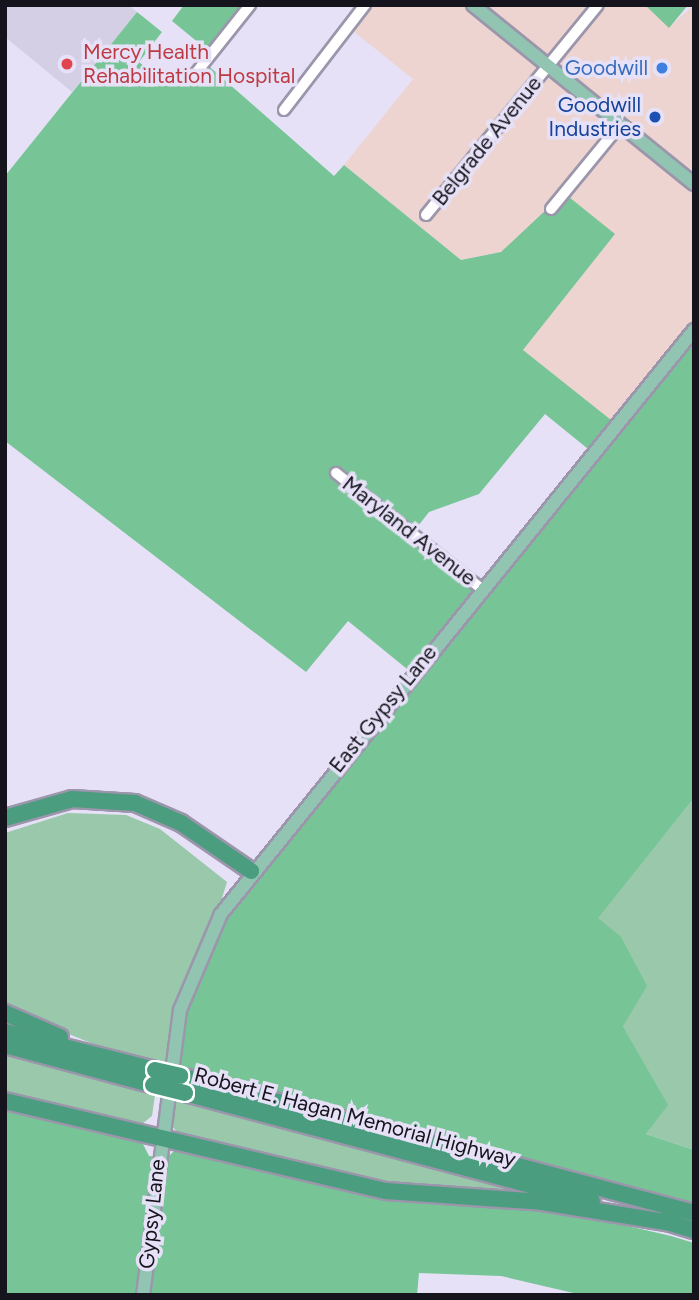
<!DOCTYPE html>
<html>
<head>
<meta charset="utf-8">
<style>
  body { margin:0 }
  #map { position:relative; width:699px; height:1300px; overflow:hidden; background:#e6e1f7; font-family:Figtree,sans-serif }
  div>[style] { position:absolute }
  .commercial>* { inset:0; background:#eed4d0 }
  .medical>* { inset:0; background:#d5cfe5 }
  .green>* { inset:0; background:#99c8aa }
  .forest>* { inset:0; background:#77c496 }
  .roads { filter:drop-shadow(2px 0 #9b96ab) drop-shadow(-2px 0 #9b96ab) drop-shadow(0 2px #9b96ab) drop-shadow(0 -2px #9b96ab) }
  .minor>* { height:10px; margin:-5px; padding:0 5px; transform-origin:5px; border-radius:5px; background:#fff }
  .major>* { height:12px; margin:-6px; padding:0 6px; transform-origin:6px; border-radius:6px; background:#92c4b2 }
  .highway>* { height:16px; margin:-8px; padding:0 8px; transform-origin:8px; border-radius:8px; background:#4a9d7f }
  .bridges { filter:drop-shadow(2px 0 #fff) drop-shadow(-2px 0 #fff) drop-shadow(0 2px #fff) drop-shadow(0 -2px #fff) }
  .highway-bridge>* { height:16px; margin:-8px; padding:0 8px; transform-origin:8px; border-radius:8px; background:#4a9d7f }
  .dots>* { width:19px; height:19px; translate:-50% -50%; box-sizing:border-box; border:4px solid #e6e1f7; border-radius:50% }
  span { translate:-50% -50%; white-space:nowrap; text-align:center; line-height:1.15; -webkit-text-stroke:7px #e6e1f7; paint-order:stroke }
  .health-label { font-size:21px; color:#be3a42 }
  .left { translate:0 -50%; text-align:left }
  .shop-label { font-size:21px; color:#366cbe }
  .right { translate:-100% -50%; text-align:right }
  .transit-label { font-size:21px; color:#164399 }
  .street-label { font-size:21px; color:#15131b }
  .frame { position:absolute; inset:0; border:7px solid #15131b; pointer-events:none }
</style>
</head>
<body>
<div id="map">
  <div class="commercial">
    <i style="clip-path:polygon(365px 5px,645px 5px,669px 27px,694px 5px,694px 338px,616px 425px,523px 350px,615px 234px,551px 209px,501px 252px,461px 260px,344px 165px,413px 79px,348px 27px)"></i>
  </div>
  <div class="medical">
    <i style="clip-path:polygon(5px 5px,128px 5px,137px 12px,72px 92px,5px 37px)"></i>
  </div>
  <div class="green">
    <i style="clip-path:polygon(694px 798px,694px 1150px,646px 1134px,667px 1104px,623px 1026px,597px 918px)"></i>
    <i style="clip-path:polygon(68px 813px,126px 815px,160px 829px,227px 882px,170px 1066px,103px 1048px,5px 1008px,5px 833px)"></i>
    <i style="clip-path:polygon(5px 1053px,151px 1093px,153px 1085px,183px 1101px,551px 1198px,441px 1193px,325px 1173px,178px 1133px,168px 1122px,172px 1099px,155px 1095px,152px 1116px,142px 1124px,53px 1108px,5px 1094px)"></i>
  </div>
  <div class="forest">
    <i style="clip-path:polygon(184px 5px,250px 5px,211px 53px,172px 21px)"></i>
    <i style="clip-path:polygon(645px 5px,688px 5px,669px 28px)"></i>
    <i style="clip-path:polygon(evenodd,137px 12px,162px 32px,139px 62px,165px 84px,204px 62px,334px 176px,344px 165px,461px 260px,501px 252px,564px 193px,615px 234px,523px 350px,616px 424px,694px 338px,694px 798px,598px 918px,621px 937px,647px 986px,623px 1026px,668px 1105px,646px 1134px,694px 1150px,694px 1204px,170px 1066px,180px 1010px,221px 914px,412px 673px,348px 621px,306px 672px,5px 441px,5px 176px,137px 12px,545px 414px,593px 453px,482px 589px,411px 535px,429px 512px,479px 494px,545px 414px)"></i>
    <i style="clip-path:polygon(5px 1107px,140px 1138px,149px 1156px,167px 1158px,177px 1148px,325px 1182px,567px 1212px,671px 1236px,694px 1243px,694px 1295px,582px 1295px,501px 1276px,419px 1273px,417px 1295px,5px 1295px)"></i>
  </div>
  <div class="roads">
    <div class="minor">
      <i style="left:196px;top:73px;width:87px;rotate:-51.5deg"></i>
      <i style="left:284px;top:110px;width:133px;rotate:-52.4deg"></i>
      <i style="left:551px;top:209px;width:109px;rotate:-50.6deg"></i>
      <i style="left:426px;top:215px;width:271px;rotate:-50.7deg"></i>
      <i style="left:336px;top:473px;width:186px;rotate:38.5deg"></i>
    </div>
    <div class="major">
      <i style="left:473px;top:5px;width:284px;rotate:39deg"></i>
      <i style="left:143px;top:1295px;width:287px;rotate:-82.6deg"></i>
      <i style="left:180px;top:1010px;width:104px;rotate:-66.9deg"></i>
      <i style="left:221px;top:914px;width:752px;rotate:-50.99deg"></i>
    </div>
    <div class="highway">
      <i style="left:5px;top:818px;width:70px;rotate:-15.8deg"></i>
      <i style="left:72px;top:799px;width:63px;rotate:3.6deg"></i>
      <i style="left:135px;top:803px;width:50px;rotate:23.5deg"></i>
      <i style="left:181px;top:823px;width:85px;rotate:34.4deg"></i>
      <i style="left:5px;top:1013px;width:60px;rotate:23.6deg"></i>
      <i style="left:5px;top:1032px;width:155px;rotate:14.2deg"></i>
      <i style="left:5px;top:1045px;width:153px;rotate:15.1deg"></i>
      <i style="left:180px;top:1076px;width:532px;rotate:14.92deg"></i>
      <i style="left:185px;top:1093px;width:421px;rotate:14.9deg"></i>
      <i style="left:5px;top:1101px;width:391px;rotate:13.3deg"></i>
      <i style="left:386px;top:1191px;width:156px;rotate:4deg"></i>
      <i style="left:542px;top:1202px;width:132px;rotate:9.2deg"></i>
      <i style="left:664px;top:1221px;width:31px;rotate:17deg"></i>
    </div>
  </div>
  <div class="bridges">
    <div class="highway-bridge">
      <i style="left:155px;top:1070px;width:26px;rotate:13deg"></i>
      <i style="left:153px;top:1085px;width:33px;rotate:14deg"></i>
    </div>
  </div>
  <div class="dots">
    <i style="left:67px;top:64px;background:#e0444e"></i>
    <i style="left:662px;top:68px;background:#3f7fe0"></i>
    <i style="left:655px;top:117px;background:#1a4fb4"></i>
  </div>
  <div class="health-label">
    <span class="left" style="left:83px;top:64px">Mercy Health<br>Rehabilitation Hospital</span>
  </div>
  <div class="shop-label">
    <span class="right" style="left:648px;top:68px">Goodwill</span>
  </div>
  <div class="transit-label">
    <span class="right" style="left:641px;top:117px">Goodwill<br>Industries</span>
  </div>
  <div class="street-label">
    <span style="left:487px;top:141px;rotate:-51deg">Belgrade Avenue</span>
    <span style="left:409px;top:531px;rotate:38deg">Maryland Avenue</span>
    <span style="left:383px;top:709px;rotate:-51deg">East Gypsy Lane</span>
    <span style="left:355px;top:1117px;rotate:15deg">Robert E. Hagan Memorial Highway</span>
    <span style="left:152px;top:1214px;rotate:-84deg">Gypsy Lane</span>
  </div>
  <div class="frame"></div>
</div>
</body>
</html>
